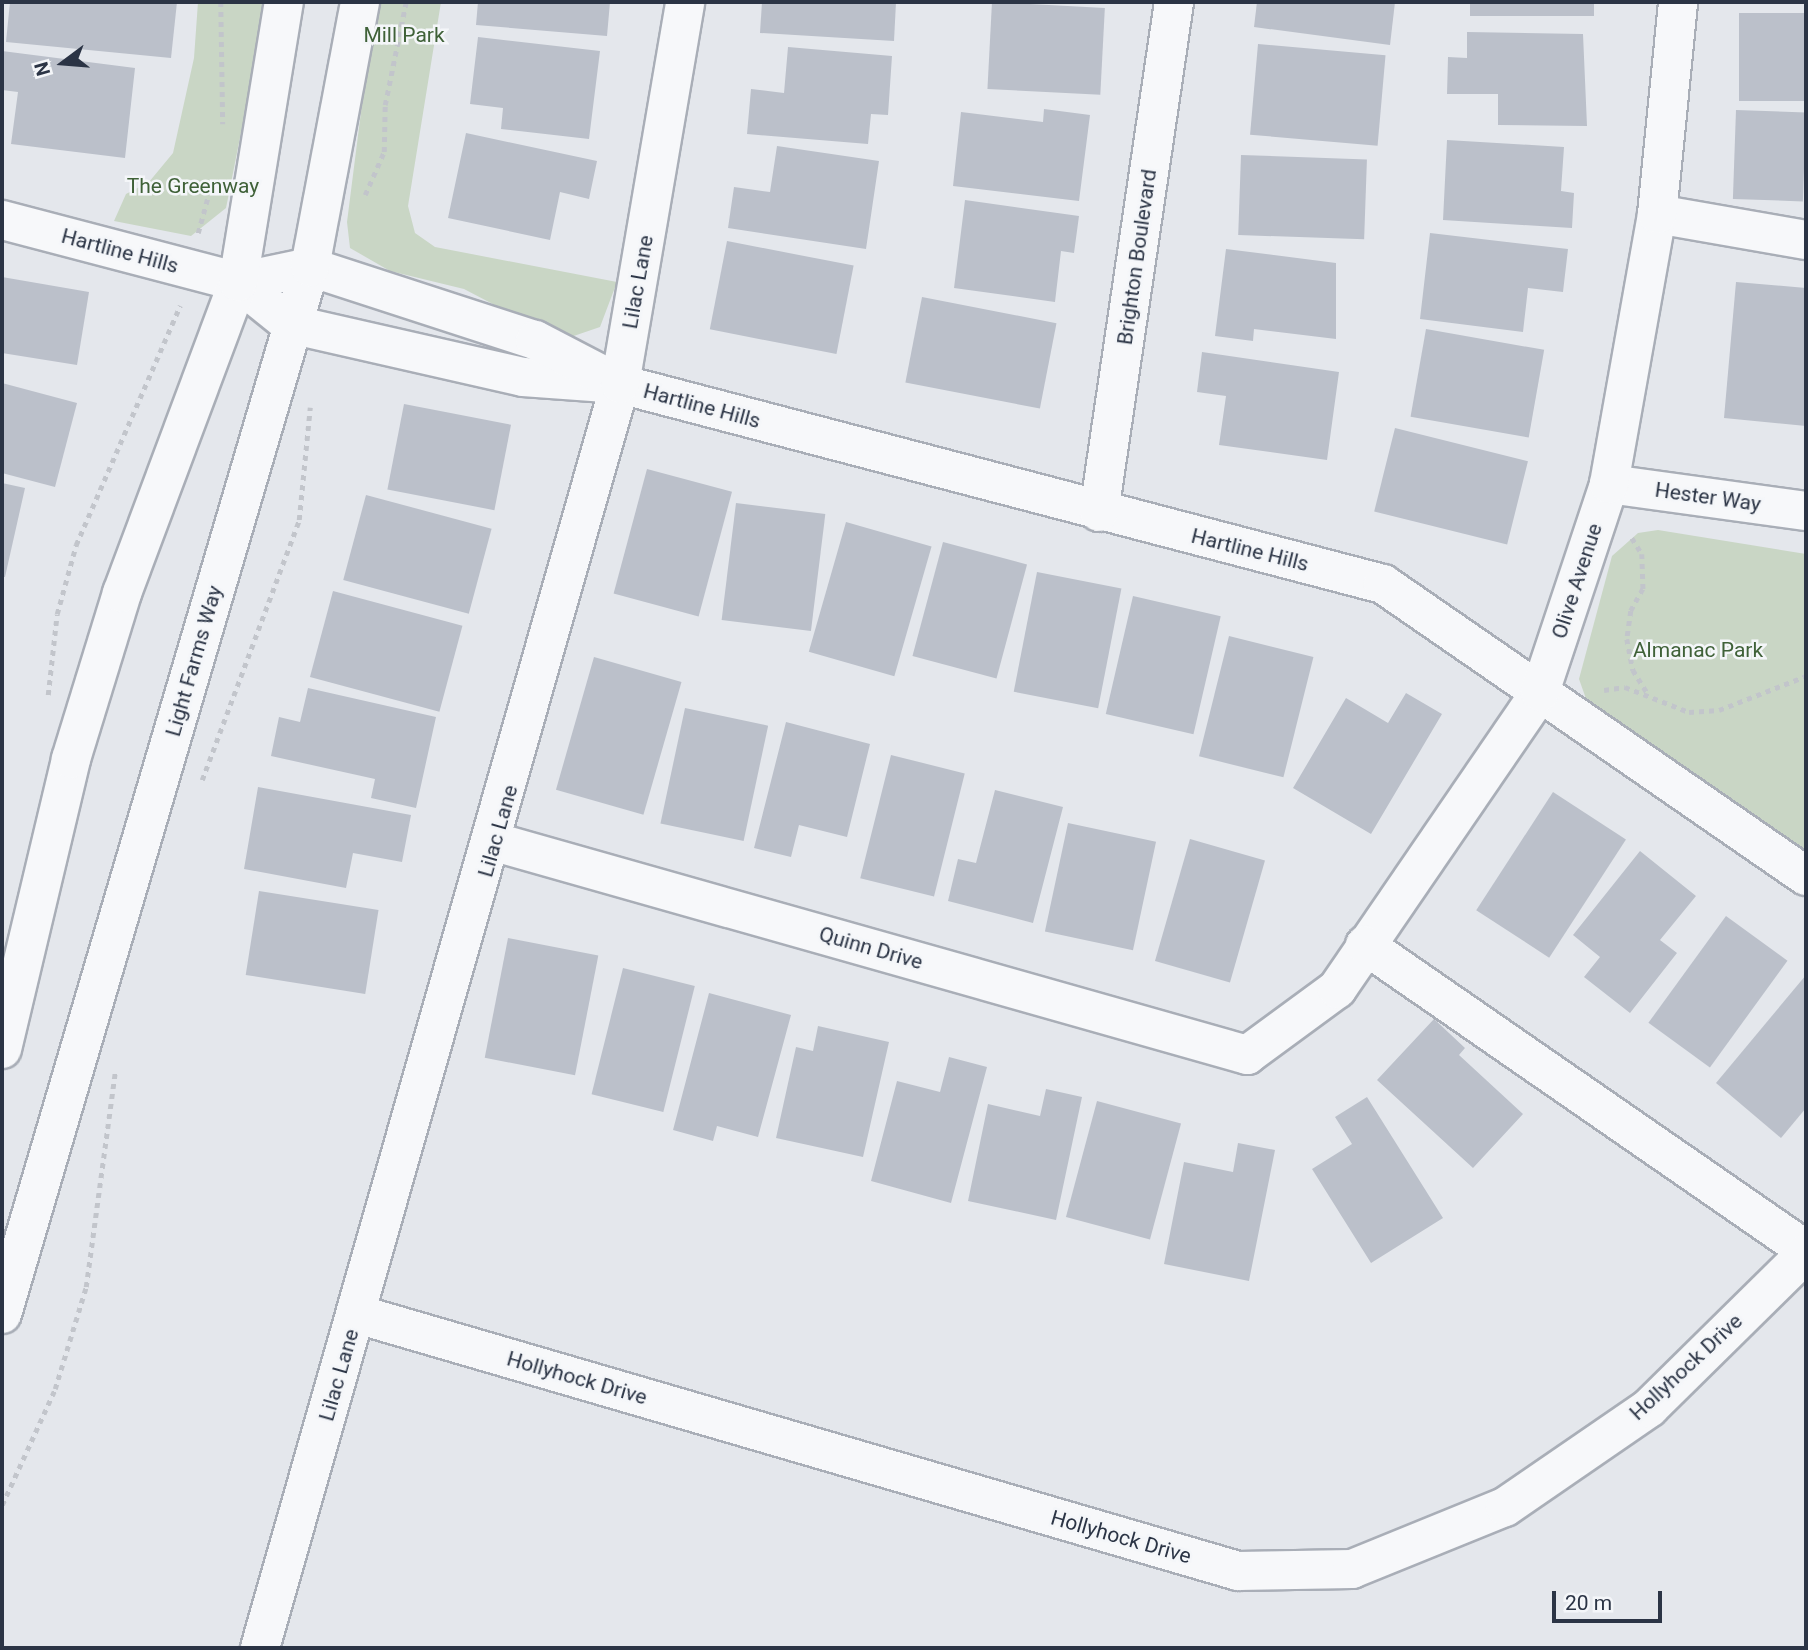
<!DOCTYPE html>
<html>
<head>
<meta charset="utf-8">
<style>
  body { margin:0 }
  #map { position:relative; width:1808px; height:1650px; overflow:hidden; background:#e4e7ec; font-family:Roboto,sans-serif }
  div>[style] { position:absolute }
  .green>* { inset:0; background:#c9d6c5 }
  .building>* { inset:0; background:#bbc0ca; transform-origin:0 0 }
  .path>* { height:4.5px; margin-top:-2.25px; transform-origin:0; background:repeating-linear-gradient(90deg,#c2c5cb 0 5px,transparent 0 10px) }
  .roads { filter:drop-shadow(2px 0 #a9aeb7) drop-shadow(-2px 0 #a9aeb7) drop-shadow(0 2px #a9aeb7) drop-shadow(0 -2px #a9aeb7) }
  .minor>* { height:38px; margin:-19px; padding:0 19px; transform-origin:19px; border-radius:19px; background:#f7f8fa }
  span { translate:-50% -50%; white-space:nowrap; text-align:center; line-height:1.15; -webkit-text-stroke:5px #f4f6f9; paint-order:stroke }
  .park-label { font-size:21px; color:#3f6138 }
  .street-label { font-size:21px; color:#2b3445 }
  .frame { position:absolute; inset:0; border:4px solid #2b3445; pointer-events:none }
  .north { position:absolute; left:28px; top:28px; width:70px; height:70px; -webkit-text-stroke:5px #f4f6f9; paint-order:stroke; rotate:254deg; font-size:19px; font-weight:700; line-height:28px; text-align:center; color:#2b3445 }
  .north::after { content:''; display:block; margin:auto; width:24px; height:32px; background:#2b3445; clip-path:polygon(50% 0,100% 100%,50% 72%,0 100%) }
  .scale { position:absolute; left:1552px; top:1591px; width:110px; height:32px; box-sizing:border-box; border:4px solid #2b3445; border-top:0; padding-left:9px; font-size:21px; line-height:24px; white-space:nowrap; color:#2b3445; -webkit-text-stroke:5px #f4f6f9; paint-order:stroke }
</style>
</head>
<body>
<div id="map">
  <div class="green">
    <i style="clip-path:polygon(198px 2px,267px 2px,226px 208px,191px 236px,114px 221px,126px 194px,149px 182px,173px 153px,194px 58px)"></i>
    <i style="clip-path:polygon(375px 2px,441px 2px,408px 206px,415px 233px,435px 247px,617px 282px,600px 327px,562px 340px,464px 289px,390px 271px,350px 248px,347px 222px)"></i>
    <i style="clip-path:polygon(1658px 530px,1806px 554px,1806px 861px,1590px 710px,1579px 679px,1612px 556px,1638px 533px)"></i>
  </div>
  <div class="building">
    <i style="clip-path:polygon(10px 2px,177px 2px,171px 58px,6px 42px)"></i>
    <i style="clip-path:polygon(478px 2px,610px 2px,607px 36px,476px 25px)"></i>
    <i style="clip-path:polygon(762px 2px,896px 2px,894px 41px,760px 33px)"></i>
    <i style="left:992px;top:2px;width:113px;height:87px;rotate:3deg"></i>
    <i style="clip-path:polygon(1257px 2px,1395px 2px,1390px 45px,1254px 27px)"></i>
    <i style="left:1470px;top:2px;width:124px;height:14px"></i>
    <i style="left:1806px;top:13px;width:88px;height:67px;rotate:90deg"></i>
    <i style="clip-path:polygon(1467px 32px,1583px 34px,1587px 126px,1498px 125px,1498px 94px,1447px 94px,1448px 57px,1467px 58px)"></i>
    <i style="clip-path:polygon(478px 37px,600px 51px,589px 139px,501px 129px,503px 108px,470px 104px)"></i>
    <i style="left:1258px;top:44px;width:128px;height:91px;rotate:5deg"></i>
    <i style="clip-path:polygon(788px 47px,892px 56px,888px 115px,871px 114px,868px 144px,747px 134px,751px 89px,784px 93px)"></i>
    <i style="clip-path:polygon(2px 51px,135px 68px,125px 158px,11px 144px,18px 92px,2px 90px)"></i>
    <i style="clip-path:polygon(1044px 109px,1090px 115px,1079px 201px,953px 186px,961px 112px,1043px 122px)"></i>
    <i style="left:1736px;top:110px;width:70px;height:89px;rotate:2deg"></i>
    <i style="clip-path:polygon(466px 133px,597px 161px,589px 199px,560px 192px,550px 240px,448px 218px)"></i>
    <i style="clip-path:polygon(1447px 140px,1564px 147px,1561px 191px,1574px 193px,1572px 228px,1443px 220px)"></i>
    <i style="clip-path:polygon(777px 146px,879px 161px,866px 249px,728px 228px,734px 187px,770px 192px)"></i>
    <i style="left:1241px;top:155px;width:126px;height:80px;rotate:2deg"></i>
    <i style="clip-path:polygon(965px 200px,1079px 216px,1074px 253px,1061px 251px,1055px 302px,954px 288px)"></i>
    <i style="clip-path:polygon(1430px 233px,1568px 249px,1563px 292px,1528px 288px,1523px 332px,1420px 319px)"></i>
    <i style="left:727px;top:241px;width:129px;height:90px;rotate:11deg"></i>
    <i style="clip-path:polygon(1226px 249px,1336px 263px,1336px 339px,1254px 329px,1253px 341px,1215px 336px)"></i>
    <i style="clip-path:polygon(2px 277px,89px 292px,77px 365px,2px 353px)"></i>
    <i style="clip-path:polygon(1736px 282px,1806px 288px,1806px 426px,1724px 418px)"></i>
    <i style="left:922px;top:297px;width:137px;height:87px;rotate:11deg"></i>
    <i style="left:1426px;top:329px;width:120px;height:89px;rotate:10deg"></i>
    <i style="clip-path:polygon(1202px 352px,1339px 372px,1327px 460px,1219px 445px,1226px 396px,1197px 392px)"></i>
    <i style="clip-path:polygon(2px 383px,77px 403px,55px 487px,2px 473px)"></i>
    <i style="left:404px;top:404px;width:109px;height:87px;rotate:11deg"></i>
    <i style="left:1395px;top:428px;width:137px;height:86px;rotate:14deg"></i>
    <i style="left:647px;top:469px;width:88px;height:129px;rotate:15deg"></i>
    <i style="clip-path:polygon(2px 483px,25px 488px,5px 577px,2px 577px)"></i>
    <i style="left:366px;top:495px;width:130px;height:88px;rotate:15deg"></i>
    <i style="left:736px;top:503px;width:90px;height:118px;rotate:7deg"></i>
    <i style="left:846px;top:522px;width:89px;height:135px;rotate:16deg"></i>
    <i style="left:943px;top:542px;width:87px;height:118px;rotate:15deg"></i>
    <i style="left:1037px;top:572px;width:86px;height:122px;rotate:11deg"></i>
    <i style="left:333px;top:591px;width:134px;height:89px;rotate:15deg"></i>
    <i style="left:1133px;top:596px;width:90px;height:121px;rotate:13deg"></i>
    <i style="left:1229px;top:636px;width:87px;height:124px;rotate:14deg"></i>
    <i style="left:594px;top:657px;width:91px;height:138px;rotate:16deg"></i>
    <i style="clip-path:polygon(308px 688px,436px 717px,416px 808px,371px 798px,375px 779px,271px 756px,279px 717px,300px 722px)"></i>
    <i style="clip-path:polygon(1406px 693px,1442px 714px,1371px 834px,1293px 788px,1346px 698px,1388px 723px)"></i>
    <i style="left:685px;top:708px;width:85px;height:118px;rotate:12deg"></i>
    <i style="clip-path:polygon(786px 722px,870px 744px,847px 837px,799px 825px,791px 857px,754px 848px)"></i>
    <i style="left:891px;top:755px;width:76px;height:127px;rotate:14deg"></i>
    <i style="clip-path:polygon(258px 787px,411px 815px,402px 862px,353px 853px,346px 888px,244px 869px)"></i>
    <i style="clip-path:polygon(995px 790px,1063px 807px,1033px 923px,948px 901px,958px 859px,976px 863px)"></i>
    <i style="left:1553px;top:792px;width:87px;height:141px;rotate:33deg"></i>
    <i style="left:1068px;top:823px;width:90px;height:111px;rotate:12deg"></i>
    <i style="left:1190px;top:839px;width:78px;height:127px;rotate:16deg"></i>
    <i style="clip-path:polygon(1640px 851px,1696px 896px,1660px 940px,1677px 953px,1630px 1013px,1584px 977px,1600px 957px,1573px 935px)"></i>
    <i style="left:259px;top:891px;width:121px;height:85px;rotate:9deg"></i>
    <i style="left:1726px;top:916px;width:76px;height:132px;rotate:36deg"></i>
    <i style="left:508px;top:938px;width:92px;height:122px;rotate:11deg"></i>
    <i style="left:623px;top:968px;width:74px;height:130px;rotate:14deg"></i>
    <i style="clip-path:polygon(1806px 975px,1806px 1108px,1781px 1138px,1716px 1083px)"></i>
    <i style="clip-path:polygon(709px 993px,791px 1015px,758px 1137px,717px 1126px,713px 1141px,673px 1130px)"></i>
    <i style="clip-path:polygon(1434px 1019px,1465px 1048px,1459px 1055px,1523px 1114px,1473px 1168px,1377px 1080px)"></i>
    <i style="clip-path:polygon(818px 1026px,889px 1042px,863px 1157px,776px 1138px,796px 1047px,813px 1051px)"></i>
    <i style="clip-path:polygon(949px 1057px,987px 1067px,951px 1203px,871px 1181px,897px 1081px,940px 1092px)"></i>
    <i style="clip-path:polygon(1046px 1089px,1082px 1097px,1056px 1220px,968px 1201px,988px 1104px,1040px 1116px)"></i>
    <i style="clip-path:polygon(1367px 1097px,1443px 1218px,1371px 1263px,1312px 1169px,1352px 1144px,1335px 1117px)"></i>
    <i style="left:1097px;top:1101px;width:87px;height:120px;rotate:15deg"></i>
    <i style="clip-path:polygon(1238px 1143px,1275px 1150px,1249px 1281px,1164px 1264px,1184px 1162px,1233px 1172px)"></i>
  </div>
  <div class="path">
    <i style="left:221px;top:2px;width:122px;rotate:89.1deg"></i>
    <i style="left:365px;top:195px;width:47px;rotate:-66.2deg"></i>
    <i style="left:384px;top:152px;width:47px;rotate:-88.8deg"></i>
    <i style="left:385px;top:105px;width:105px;rotate:-78.5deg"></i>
    <i style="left:198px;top:233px;width:57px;rotate:-74.7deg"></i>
    <i style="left:1632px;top:538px;width:19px;rotate:58deg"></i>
    <i style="left:1642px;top:554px;width:35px;rotate:88deg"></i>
    <i style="left:1643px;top:589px;width:25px;rotate:119deg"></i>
    <i style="left:1631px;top:611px;width:28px;rotate:98deg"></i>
    <i style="left:1627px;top:639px;width:32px;rotate:79deg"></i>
    <i style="left:1633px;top:670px;width:28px;rotate:58deg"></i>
    <i style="left:1604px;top:690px;width:21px;rotate:-8deg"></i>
    <i style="left:1625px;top:687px;width:69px;rotate:21.3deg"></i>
    <i style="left:1689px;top:712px;width:30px;rotate:-4deg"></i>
    <i style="left:1719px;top:710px;width:93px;rotate:-21.3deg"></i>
    <i style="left:48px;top:695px;width:81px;rotate:-83.7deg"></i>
    <i style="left:57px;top:614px;width:72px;rotate:-74.6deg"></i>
    <i style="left:76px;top:545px;width:261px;rotate:-66.5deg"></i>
    <i style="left:202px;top:780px;width:278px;rotate:-69.5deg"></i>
    <i style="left:299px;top:520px;width:113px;rotate:-84.4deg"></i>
    <i style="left:2px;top:1505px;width:128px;rotate:-65.4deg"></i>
    <i style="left:55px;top:1389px;width:107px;rotate:-73.1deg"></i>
    <i style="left:86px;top:1287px;width:216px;rotate:-82.3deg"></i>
  </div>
  <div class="roads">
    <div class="minor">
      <i style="left:1657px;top:214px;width:151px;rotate:9.9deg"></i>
      <i style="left:2px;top:220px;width:244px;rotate:14.7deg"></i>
      <i style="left:238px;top:282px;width:67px;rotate:38.9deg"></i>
      <i style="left:290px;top:324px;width:239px;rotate:12.8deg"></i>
      <i style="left:523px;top:377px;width:97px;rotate:4.1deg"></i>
      <i style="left:620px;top:384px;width:789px;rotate:14.69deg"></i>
      <i style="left:1383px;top:584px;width:514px;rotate:34.62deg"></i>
      <i style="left:238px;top:282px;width:74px;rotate:-11.8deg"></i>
      <i style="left:310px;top:267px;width:237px;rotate:18deg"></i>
      <i style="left:535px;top:340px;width:80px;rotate:27.5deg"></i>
      <i style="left:1609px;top:484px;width:199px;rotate:7.8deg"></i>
      <i style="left:1099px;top:512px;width:515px;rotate:-81.63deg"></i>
      <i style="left:495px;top:842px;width:782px;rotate:15.81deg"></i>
      <i style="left:1247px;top:1055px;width:112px;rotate:-36.3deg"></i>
      <i style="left:1337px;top:989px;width:360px;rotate:-55.6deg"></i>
      <i style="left:1540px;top:692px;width:219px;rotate:-71.6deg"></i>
      <i style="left:1609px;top:484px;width:274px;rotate:-79.9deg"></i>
      <i style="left:1657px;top:214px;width:213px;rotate:-84.3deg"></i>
      <i style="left:1365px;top:945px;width:536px;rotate:34.67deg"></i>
      <i style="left:2px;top:1049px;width:298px;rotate:-76.6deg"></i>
      <i style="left:71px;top:759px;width:174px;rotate:-72.9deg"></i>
      <i style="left:122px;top:593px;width:332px;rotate:-69.5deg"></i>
      <i style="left:238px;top:282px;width:284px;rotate:-80.7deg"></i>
      <i style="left:2px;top:1314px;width:1091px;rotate:-73.61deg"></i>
      <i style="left:310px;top:267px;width:270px;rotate:-79.3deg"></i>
      <i style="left:357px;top:1314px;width:918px;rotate:16.26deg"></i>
      <i style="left:1238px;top:1571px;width:114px;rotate:-1deg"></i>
      <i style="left:1352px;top:1569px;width:165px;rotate:-22.1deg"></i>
      <i style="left:1505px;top:1507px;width:175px;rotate:-34.5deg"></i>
      <i style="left:1649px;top:1408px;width:221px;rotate:-44.6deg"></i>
      <i style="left:260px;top:1648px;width:1314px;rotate:-74.1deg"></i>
      <i style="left:620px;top:384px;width:387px;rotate:-80.3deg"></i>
    </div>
  </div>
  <div class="park-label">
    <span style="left:404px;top:35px">Mill Park</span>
    <span style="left:193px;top:186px">The Greenway</span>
    <span style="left:1698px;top:650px">Almanac Park</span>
  </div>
  <div class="street-label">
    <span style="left:120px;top:251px;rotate:15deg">Hartline Hills</span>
    <span style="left:1137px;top:257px;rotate:-82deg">Brighton Boulevard</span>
    <span style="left:638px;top:282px;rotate:-80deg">Lilac Lane</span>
    <span style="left:702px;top:406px;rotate:15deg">Hartline Hills</span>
    <span style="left:1708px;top:497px;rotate:8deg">Hester Way</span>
    <span style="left:1250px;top:550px;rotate:14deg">Hartline Hills</span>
    <span style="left:1577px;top:581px;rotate:-72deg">Olive Avenue</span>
    <span style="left:194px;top:661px;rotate:-74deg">Light Farms Way</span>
    <span style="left:498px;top:831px;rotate:-74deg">Lilac Lane</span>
    <span style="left:871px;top:948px;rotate:16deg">Quinn Drive</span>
    <span style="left:1686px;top:1367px;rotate:-43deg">Hollyhock Drive</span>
    <span style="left:339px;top:1375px;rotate:-74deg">Lilac Lane</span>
    <span style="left:577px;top:1378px;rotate:16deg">Hollyhock Drive</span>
    <span style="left:1121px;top:1537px;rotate:16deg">Hollyhock Drive</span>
  </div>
  <div class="frame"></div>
  <div class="north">N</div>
  <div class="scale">20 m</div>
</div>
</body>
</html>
